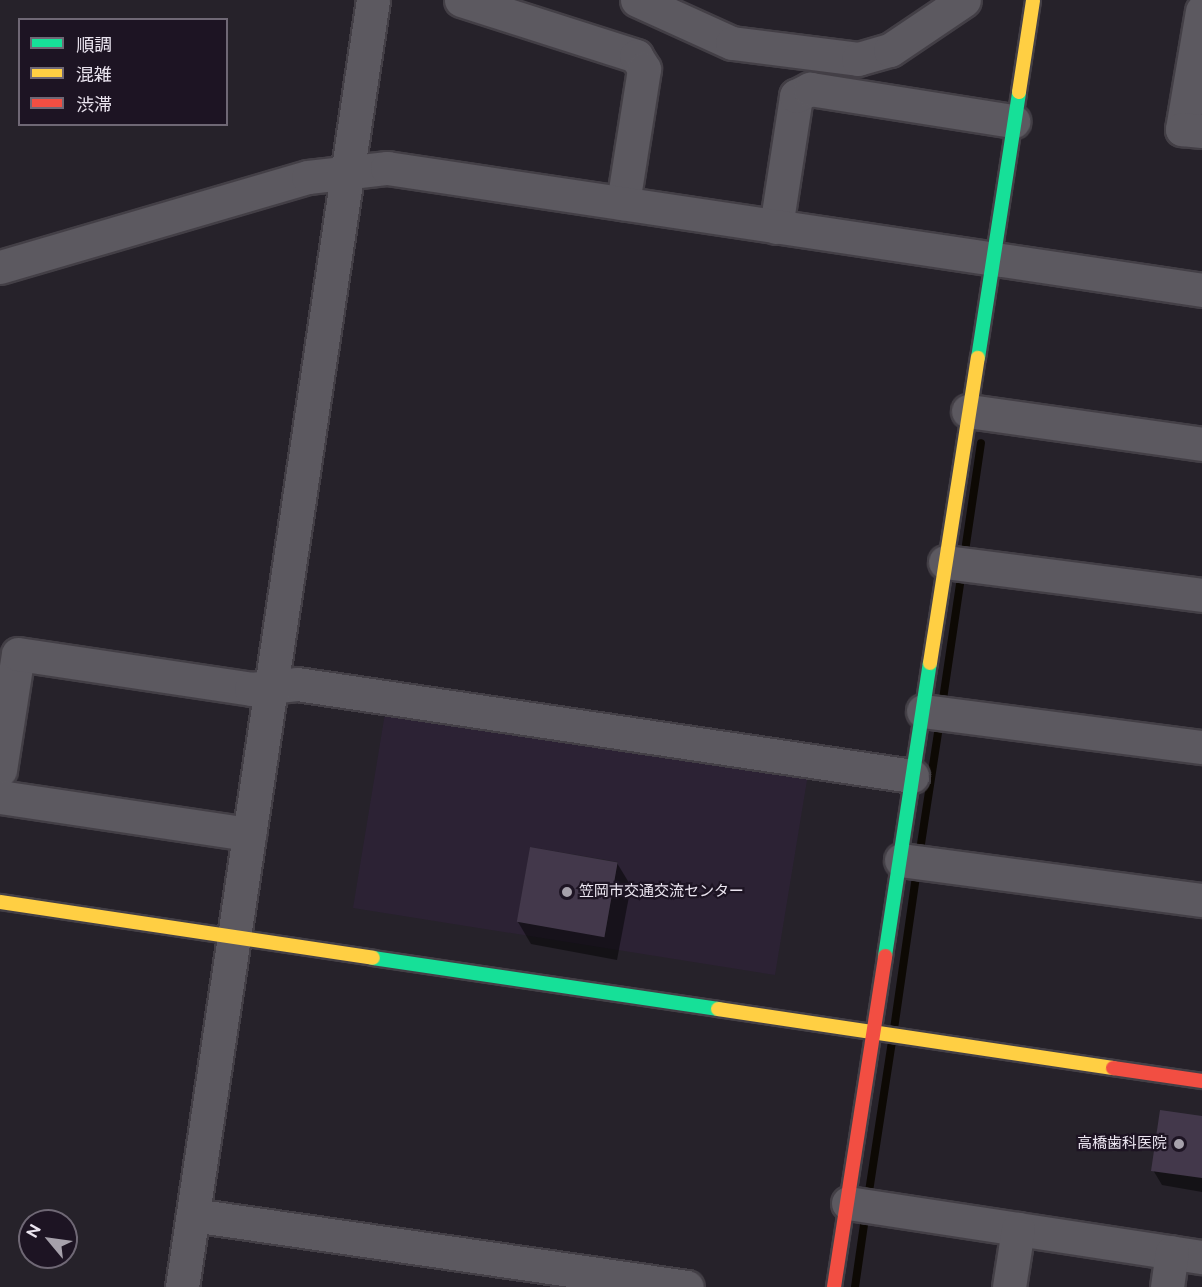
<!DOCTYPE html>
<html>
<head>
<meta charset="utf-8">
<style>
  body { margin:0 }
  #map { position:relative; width:1202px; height:1287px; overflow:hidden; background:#26222a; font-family:Raleway,"Noto Sans JP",sans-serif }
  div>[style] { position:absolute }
  .built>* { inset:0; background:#2c2234 }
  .shadow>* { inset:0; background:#0007 }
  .stream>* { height:8px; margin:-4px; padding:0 4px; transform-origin:4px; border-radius:4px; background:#0d0904 }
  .building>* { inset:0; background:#43384b; transform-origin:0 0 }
  .roads { filter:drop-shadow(2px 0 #433f46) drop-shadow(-2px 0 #433f46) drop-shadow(0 2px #433f46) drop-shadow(0 -2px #433f46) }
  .street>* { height:33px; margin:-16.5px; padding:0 16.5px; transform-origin:16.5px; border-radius:16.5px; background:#5c5960 }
  .fast>* { height:14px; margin:-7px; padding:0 7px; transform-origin:7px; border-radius:7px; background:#16e098 }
  .slow>* { height:14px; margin:-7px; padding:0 7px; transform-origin:7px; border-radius:7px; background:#ffcf43 }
  .jam>* { height:14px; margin:-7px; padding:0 7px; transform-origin:7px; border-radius:7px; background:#f24e42 }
  .dots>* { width:16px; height:16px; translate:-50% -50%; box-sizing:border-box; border:3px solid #1d1423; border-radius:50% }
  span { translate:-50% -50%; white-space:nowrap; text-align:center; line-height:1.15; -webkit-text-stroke:4.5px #1d1423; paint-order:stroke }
  .poi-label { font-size:15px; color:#ebe5f0 }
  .left { translate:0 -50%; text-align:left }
  .right { translate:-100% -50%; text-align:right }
  .legend { position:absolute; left:18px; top:18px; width:210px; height:108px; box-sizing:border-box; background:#1d1423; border:2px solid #6f6875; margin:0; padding:8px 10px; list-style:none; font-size:18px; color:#ebe5f0 }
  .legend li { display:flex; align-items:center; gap:12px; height:30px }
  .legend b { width:30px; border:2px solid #6f6875 }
  .north { position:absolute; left:18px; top:1209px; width:60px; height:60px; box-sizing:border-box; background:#1d1423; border:2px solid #6f6875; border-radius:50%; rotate:299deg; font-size:16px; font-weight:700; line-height:24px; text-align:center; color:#ebe5f0 }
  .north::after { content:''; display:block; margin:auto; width:21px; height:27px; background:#a6a1ab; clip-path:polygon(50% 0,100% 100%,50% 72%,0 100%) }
</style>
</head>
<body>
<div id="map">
  <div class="built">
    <i style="clip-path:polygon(evenodd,388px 695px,810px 762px,775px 975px,353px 908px,388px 695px,530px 847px,618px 862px,605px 937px,517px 922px,530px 847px)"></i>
  </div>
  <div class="shadow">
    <i style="clip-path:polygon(617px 863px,631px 886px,617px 960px,531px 944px,518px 922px)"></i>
    <i style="clip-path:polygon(1202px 1118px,1202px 1192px,1162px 1185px,1153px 1170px)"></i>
  </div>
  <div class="stream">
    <i style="left:964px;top:558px;width:116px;rotate:-81.6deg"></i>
    <i style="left:942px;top:706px;width:137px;rotate:-81.6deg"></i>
    <i style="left:919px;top:857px;width:140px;rotate:-81.3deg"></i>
    <i style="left:894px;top:1029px;width:161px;rotate:-81.8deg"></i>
    <i style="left:868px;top:1198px;width:158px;rotate:-81.3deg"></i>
    <i style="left:855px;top:1287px;width:77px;rotate:-81.8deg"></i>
  </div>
  <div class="building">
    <i style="left:530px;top:847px;width:89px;height:76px;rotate:10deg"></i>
    <i style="clip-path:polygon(1160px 1110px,1202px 1116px,1202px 1178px,1151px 1171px)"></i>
  </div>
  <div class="roads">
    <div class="street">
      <i style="left:461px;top:0;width:184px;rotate:17.7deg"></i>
      <i style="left:636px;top:56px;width:15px;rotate:58deg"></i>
      <i style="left:644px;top:69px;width:136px;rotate:98.9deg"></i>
      <i style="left:637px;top:0;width:104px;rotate:24.4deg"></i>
      <i style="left:732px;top:43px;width:127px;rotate:7.2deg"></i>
      <i style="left:858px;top:59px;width:33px;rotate:-16deg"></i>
      <i style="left:890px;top:50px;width:89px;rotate:-34deg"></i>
      <i style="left:1202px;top:11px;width:120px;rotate:99.6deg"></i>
      <i style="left:1182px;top:129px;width:20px;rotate:6deg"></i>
      <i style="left:776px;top:227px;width:133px;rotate:-81.3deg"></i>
      <i style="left:796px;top:96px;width:16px;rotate:-27deg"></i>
      <i style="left:810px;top:89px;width:206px;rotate:9deg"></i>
      <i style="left:0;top:267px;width:321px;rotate:-16.3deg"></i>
      <i style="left:308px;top:177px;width:80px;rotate:-6.5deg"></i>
      <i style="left:387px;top:168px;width:824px;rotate:8.51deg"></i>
      <i style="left:968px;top:411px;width:236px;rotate:8deg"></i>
      <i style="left:945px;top:562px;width:259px;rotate:7.3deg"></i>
      <i style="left:923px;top:711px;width:281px;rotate:7.4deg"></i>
      <i style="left:0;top:770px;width:117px;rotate:-81.2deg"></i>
      <i style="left:18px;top:654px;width:236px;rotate:8.5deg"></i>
      <i style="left:251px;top:689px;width:46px;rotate:-6.2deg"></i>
      <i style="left:297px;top:684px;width:622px;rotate:8.51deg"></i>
      <i style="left:0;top:797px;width:252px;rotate:8.5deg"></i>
      <i style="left:901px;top:860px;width:304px;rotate:7.6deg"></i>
      <i style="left:848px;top:1203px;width:358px;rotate:8.7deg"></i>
      <i style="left:193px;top:1215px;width:499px;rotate:8.3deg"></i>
      <i style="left:182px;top:1287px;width:1301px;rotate:-81.56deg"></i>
      <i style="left:1009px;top:1287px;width:59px;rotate:-81.2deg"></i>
      <i style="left:1167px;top:1287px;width:35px;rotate:-82deg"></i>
    </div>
    <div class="fast">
      <i style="left:978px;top:358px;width:269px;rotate:-81.2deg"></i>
      <i style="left:885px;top:956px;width:296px;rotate:-81.3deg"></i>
      <i style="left:373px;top:958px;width:349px;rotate:8.4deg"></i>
    </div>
    <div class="slow">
      <i style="left:1019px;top:92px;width:93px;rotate:-81.3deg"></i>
      <i style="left:930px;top:663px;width:309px;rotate:-81.1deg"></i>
      <i style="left:0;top:902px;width:377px;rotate:8.5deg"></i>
      <i style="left:718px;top:1009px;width:399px;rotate:8.5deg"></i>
    </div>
    <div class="jam">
      <i style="left:1113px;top:1068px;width:90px;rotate:8.3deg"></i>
      <i style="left:834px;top:1287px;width:335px;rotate:-81.2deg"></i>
    </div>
  </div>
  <div class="dots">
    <i style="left:567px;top:892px;background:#a6a1ab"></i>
    <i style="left:1179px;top:1144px;background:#a6a1ab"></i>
  </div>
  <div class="poi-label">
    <span class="left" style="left:579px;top:892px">笠岡市交通交流センター</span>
    <span class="right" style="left:1167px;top:1144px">高橋歯科医院</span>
  </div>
  <ul class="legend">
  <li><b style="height:8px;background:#16e098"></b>順調</li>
  <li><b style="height:8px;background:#ffcf43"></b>混雑</li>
  <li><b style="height:8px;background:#f24e42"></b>渋滞</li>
  </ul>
  <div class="north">N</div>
</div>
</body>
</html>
